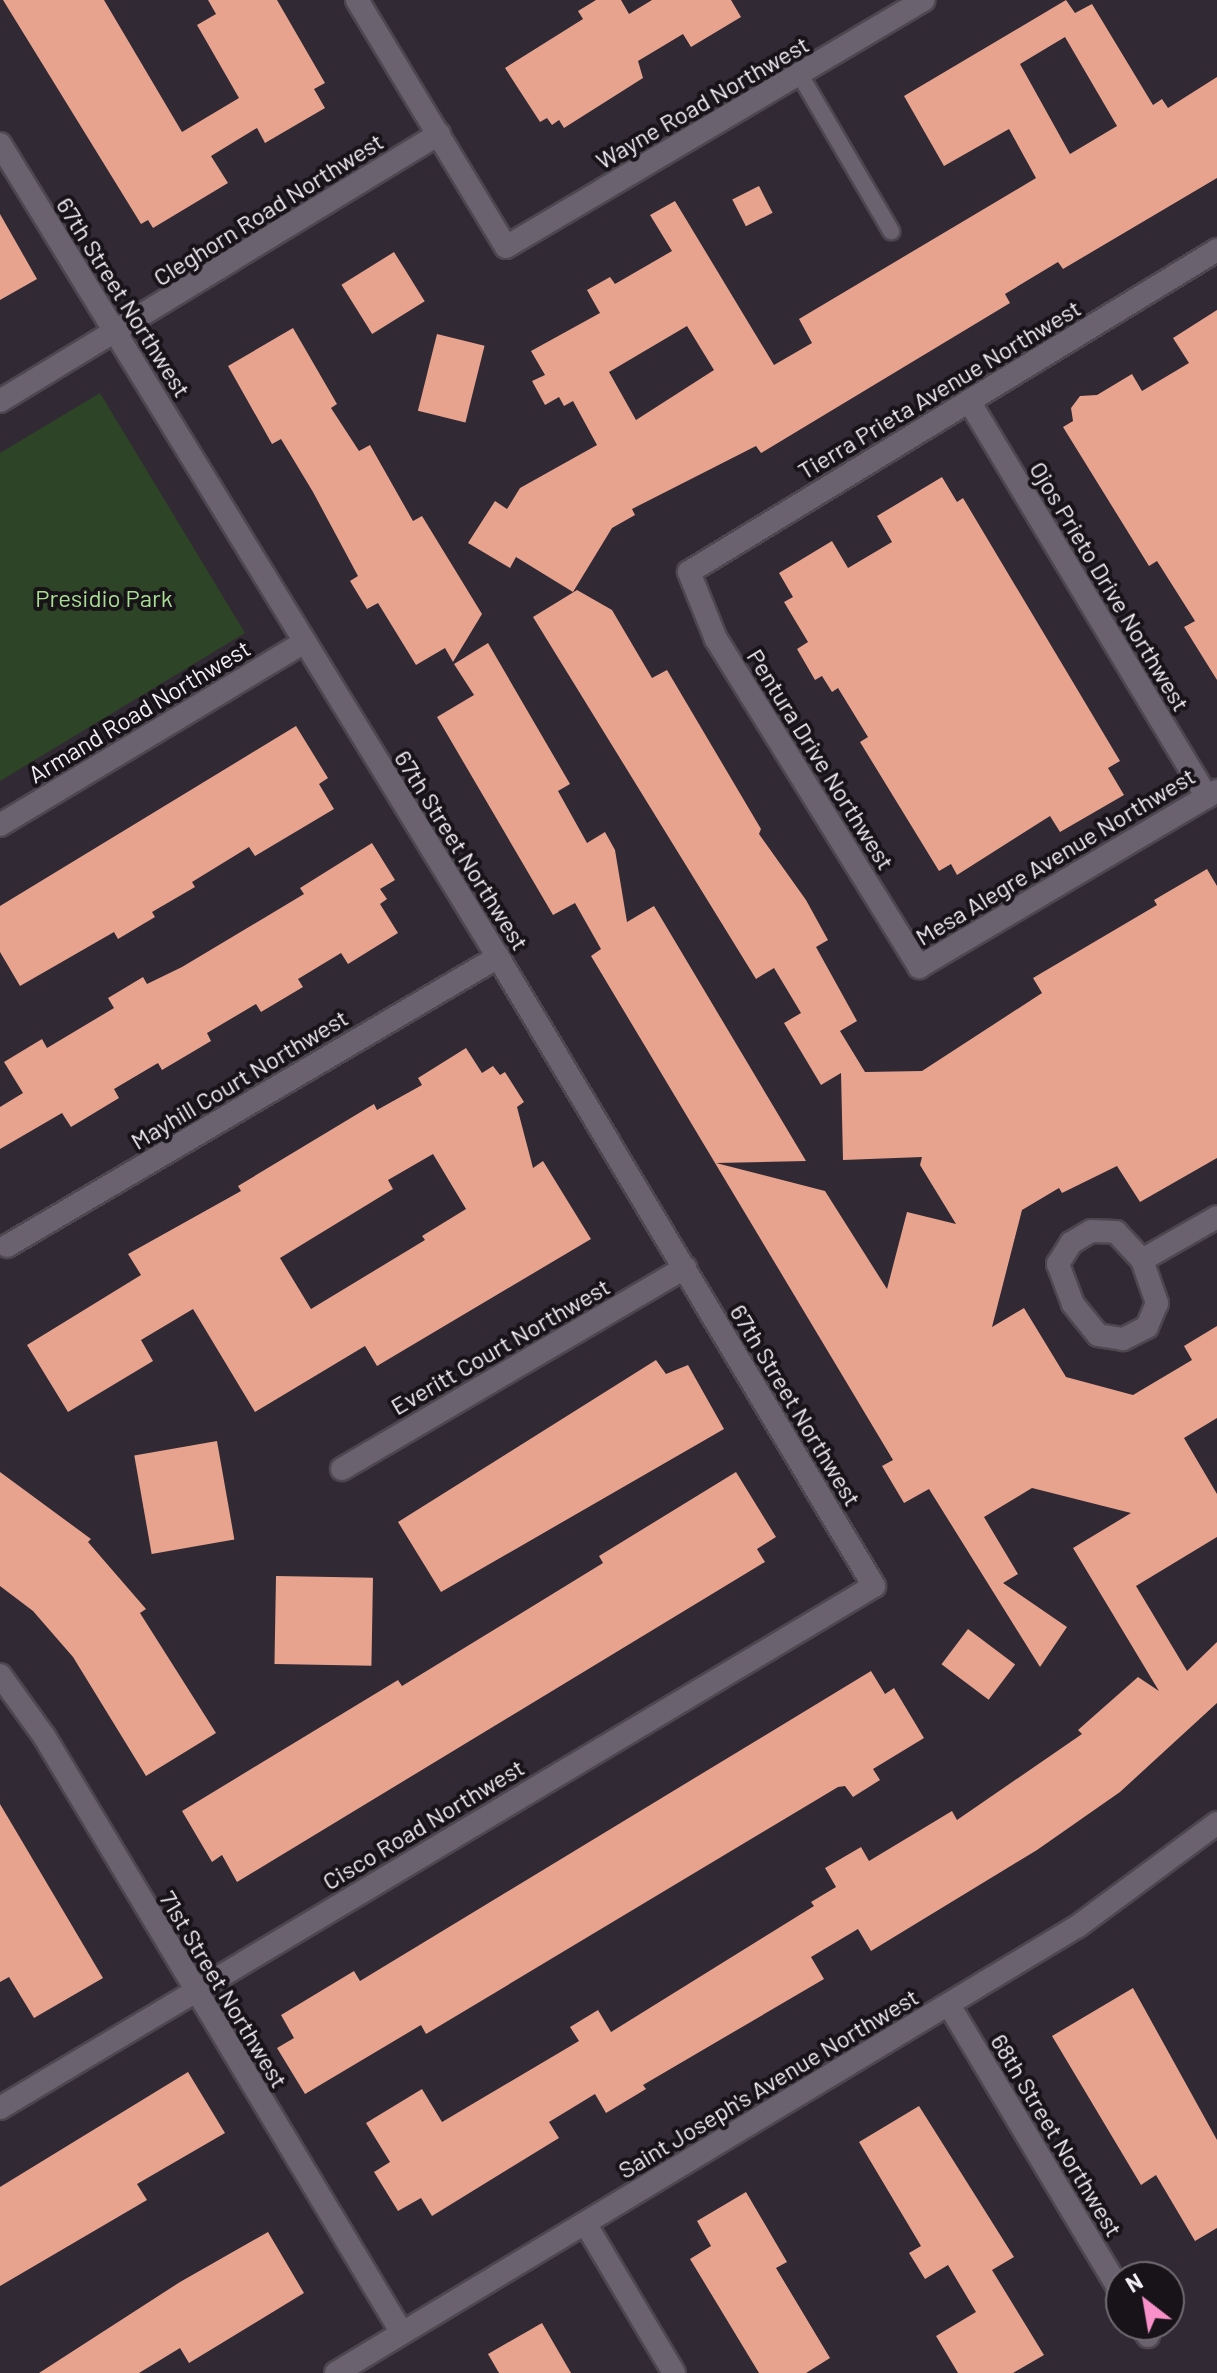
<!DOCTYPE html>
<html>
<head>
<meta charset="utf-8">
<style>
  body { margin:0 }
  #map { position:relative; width:1217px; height:2373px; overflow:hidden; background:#312934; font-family:Barlow,sans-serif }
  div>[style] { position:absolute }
  .green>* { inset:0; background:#2e4426 }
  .building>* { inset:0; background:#e7a38e; transform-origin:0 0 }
  .roads { filter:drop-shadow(2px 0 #4d4750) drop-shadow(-2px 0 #4d4750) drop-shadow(0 2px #4d4750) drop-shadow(0 -2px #4d4750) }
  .service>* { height:16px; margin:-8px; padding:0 8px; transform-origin:8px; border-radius:8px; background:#6a626f }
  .minor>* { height:22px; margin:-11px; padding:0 11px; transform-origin:11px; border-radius:11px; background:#6a626f }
  .tertiary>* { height:22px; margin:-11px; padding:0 11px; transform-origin:11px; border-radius:11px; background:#6a626f }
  span { translate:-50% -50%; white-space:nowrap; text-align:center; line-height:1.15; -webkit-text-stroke:8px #171318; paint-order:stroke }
  .street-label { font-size:24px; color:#f4eff6 }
  .park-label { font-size:24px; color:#a8df93 }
  .north { position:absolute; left:1105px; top:2261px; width:80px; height:80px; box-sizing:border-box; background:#171318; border:2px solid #6f6b71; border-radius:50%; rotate:329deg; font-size:22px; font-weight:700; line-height:32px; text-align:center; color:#f4eff6 }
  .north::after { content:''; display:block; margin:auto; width:28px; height:36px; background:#f990ca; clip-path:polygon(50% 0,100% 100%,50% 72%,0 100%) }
</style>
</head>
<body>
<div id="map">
  <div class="green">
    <i style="clip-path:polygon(100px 393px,245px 633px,0 781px,0 453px)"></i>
  </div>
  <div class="building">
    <i style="clip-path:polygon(3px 0,104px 0,182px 132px,239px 98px,197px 25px,216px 14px,208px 0,277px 0,325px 83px,314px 89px,325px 108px,265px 143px,257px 128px,211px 156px,228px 183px,153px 228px,148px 220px,141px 224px)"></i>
    <i style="clip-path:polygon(596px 0,621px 0,629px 14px,652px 0,731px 0,741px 17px,691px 47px,683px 34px,638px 61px,643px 78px,564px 128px,559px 120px,552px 125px,547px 118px,540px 122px,505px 68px,583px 19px,578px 11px)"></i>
    <i style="clip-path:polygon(evenodd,1066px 0,1075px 13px,1092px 4px,1153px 105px,1162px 99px,1168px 108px,1217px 77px,1217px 178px,1063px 269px,1058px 262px,1005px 294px,1010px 303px,761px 453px,756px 446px,632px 509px,635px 515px,612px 528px,573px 592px,516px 557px,510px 568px,468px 543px,495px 501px,507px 509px,520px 488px,597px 445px,573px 401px,564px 406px,559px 397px,545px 405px,532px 381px,545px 375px,531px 351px,600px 313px,587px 290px,610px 277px,615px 284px,672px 251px,650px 215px,675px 201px,774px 365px,812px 343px,799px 319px,1036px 178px,1009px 129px,944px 166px,904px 96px,1066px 0,1065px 37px,1117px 126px,1070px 154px,1020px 64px,1065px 37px,1066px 0,687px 326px,714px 370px,636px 420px,609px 372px,687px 326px)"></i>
    <i style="left:759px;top:186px;width:30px;height:30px;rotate:63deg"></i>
    <i style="clip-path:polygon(0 214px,37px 279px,0 300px)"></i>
    <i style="left:394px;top:252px;width:58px;height:62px;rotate:58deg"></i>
    <i style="clip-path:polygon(1217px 310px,1217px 680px,1184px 627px,1195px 621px,1157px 561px,1149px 566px,1063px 427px,1073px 421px,1071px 408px,1080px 396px,1097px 395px,1132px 374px,1142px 391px,1189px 363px,1173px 338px)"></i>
    <i style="clip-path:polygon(293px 328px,337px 404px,331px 408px,359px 451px,370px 445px,413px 521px,422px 516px,482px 614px,453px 662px,445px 648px,416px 665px,378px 603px,367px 609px,350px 581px,358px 576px,313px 492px,281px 439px,272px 444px,228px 366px)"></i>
    <i style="left:437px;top:334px;width:49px;height:79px;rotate:14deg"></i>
    <i style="clip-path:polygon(942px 477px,957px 502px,963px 498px,1120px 761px,1108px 768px,1124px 795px,1060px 832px,1050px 816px,957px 875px,951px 864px,939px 871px,860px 742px,868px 737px,838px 688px,832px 692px,822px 676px,815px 680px,797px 649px,808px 642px,784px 602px,793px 597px,779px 573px,832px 541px,848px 568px,892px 542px,877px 516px)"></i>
    <i style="clip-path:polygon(577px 590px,612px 610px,652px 678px,667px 670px,761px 829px,759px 834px,806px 900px,828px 940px,816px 947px,857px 1021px,840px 1031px,865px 1072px,922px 1071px,1042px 993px,1033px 978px,1157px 905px,1154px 900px,1207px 869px,1217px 886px,1217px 1158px,1140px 1202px,1117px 1166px,1062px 1193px,1059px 1188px,1022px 1210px,992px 1327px,1024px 1308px,1066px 1377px,1133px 1395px,1192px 1360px,1184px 1346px,1217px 1326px,1217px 1418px,1184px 1438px,1217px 1494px,1217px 1537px,1136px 1586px,1187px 1671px,1217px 1642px,1217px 1703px,1120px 1792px,1037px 1850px,871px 1951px,858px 1929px,811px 1957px,824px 1979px,643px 2085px,646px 2089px,606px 2113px,595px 2094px,549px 2122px,559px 2138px,432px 2216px,421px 2198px,398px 2211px,374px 2172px,390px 2162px,366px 2123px,422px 2089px,442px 2122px,579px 2041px,570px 2027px,598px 2010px,611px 2032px,814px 1906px,811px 1902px,836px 1887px,825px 1868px,861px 1847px,869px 1861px,952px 1811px,957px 1820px,1082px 1734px,1078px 1730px,1138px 1677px,1159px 1691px,1073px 1548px,1131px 1513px,1032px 1488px,984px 1517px,1018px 1574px,1003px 1583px,1067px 1627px,1040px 1667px,929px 1489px,904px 1503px,882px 1466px,893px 1460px,591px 956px,601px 949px,575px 903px,553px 915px,437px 717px,474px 695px,454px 664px,488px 643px,570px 784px,558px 791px,587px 843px,605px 832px,615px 850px,627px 922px,654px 906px,806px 1161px,716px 1163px,825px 1191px,887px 1289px,907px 1212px,956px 1224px,920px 1165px,922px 1157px,843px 1160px,841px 1073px,821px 1085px,784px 1023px,801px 1013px,774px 968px,756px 979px,533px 617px)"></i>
    <i style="clip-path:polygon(296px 726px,328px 778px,319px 784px,334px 809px,255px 856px,249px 847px,192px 882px,195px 887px,152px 912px,155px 917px,118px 939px,114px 932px,20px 986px,0 952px,0 906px)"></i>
    <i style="clip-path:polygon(372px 843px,395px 880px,380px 889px,387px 899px,380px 904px,398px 933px,348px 964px,341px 953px,298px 979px,303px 987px,261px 1012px,256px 1004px,207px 1033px,211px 1041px,162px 1070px,158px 1063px,114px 1089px,119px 1098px,71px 1127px,62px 1113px,0 1149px,0 1107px,23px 1093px,4px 1062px,42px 1039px,47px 1048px,114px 1008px,108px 998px,143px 977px,147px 984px,182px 967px,304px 894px,300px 888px)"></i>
    <i style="clip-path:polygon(evenodd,466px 1048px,482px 1073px,493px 1066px,500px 1075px,505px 1072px,524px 1102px,517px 1107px,533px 1168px,543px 1161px,591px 1239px,377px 1366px,365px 1346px,255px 1412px,193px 1309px,141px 1340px,153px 1361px,68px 1412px,27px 1345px,141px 1275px,128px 1254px,241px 1191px,238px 1186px,374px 1104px,377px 1110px,422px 1085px,418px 1078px,466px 1048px,433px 1154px,466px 1209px,422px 1236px,425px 1240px,311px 1309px,280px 1258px,393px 1189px,388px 1180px,433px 1154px)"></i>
    <i style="clip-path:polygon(656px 1360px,666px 1374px,688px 1365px,724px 1429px,441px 1592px,398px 1522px)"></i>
    <i style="left:217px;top:1441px;width:100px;height:84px;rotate:80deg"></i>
    <i style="clip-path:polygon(0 1472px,91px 1539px,88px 1542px,146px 1609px,140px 1613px,216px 1733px,146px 1776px,73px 1657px,33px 1611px,0 1586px)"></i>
    <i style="clip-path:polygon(736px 1472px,776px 1537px,757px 1549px,765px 1562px,237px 1882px,222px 1855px,212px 1862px,182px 1811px,398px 1680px,402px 1686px,515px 1617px,603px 1563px,599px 1556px)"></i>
    <i style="left:276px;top:1576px;width:97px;height:88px;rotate:1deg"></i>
    <i style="left:968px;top:1629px;width:59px;height:44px;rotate:37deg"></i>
    <i style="clip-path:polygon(871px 1671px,885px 1694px,894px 1688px,924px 1738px,873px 1769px,880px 1780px,853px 1797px,845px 1786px,838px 1787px,426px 2034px,421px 2025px,305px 2094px,277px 2048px,294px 2038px,281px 2015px,354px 1971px,360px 1981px)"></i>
    <i style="clip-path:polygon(0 1804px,103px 1978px,34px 2018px,9px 1977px,0 1982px)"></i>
    <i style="clip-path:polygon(1133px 1988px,1217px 2140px,1217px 2228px,1195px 2241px,1156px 2175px,1141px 2185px,1052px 2036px)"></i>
    <i style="clip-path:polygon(188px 2072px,225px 2133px,137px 2184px,147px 2200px,0 2286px,0 2187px)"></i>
    <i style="clip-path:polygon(919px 2106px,1014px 2257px,992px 2270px,1044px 2355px,1013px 2373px,958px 2373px,936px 2336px,976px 2312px,948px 2265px,925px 2279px,909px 2253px,921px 2246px,859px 2142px)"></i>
    <i style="clip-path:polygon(746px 2192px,787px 2262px,776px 2268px,830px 2358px,806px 2373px,759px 2373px,690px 2259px,711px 2246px,697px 2221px)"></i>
    <i style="clip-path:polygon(268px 2232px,304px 2293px,189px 2363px,180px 2348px,139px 2373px,39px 2373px,180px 2282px)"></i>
    <i style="clip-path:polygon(542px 2323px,571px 2373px,499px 2373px,488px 2354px)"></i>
  </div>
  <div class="roads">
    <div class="service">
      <i style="left:800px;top:75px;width:181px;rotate:59.7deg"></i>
    </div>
    <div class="minor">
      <i style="left:357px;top:0;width:288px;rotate:58.9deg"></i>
      <i style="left:506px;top:247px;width:485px;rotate:-30.6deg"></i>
      <i style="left:0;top:144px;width:953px;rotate:58.51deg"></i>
      <i style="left:498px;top:957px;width:733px;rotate:59.13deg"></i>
      <i style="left:874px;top:1586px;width:1018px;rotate:149.15deg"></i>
      <i style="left:1217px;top:250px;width:618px;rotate:148.62deg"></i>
      <i style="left:689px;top:572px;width:72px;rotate:68.1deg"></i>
      <i style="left:716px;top:639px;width:386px;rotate:58.2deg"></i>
      <i style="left:919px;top:967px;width:346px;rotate:-30.6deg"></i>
      <i style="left:0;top:401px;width:514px;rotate:-31.31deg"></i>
      <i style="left:969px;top:401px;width:462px;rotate:59deg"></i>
      <i style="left:0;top:825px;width:355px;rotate:-31deg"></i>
      <i style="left:1091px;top:1231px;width:25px;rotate:2deg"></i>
      <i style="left:1116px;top:1232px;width:38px;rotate:47deg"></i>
      <i style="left:1142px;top:1260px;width:46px;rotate:70.8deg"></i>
      <i style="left:1157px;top:1303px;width:26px;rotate:113deg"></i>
      <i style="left:1147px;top:1327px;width:27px;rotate:153deg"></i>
      <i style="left:1123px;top:1339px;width:25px;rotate:-171deg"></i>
      <i style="left:1098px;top:1335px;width:40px;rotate:-129deg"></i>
      <i style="left:1073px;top:1304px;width:43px;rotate:-110.6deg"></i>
      <i style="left:1058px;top:1264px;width:25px;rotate:-58deg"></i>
      <i style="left:1071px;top:1243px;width:23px;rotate:-31deg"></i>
      <i style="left:7px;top:1246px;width:570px;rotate:-30.48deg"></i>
      <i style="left:1142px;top:1260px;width:86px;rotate:-29.8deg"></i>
      <i style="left:342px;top:1469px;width:398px;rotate:-30.4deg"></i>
      <i style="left:0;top:1675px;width:75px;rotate:54.2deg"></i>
      <i style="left:44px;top:1736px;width:696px;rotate:59.05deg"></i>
      <i style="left:949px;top:2005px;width:335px;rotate:59.1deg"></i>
      <i style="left:585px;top:2223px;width:174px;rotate:59.3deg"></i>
      <i style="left:1141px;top:2325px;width:13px;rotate:58deg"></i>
    </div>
    <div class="tertiary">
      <i style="left:336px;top:2373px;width:866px;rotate:-31.07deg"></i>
      <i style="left:1078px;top:1926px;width:173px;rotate:-36.5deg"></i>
    </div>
  </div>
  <div class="street-label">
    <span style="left:702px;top:102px;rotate:-30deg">Wayne Road Northwest</span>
    <span style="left:268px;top:209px;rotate:-32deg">Cleghorn Road Northwest</span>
    <span style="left:124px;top:297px;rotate:58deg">67th Street Northwest</span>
    <span style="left:939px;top:389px;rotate:-31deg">Tierra Prieta Avenue Northwest</span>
    <span style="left:1110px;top:586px;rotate:59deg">Ojos Prieto Drive Northwest</span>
    <span style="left:139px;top:711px;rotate:-31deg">Armand Road Northwest</span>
    <span style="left:821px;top:759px;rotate:58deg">Pentura Drive Northwest</span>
    <span style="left:462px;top:850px;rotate:58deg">67th Street Northwest</span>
    <span style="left:1055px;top:856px;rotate:-31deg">Mesa Alegre Avenue Northwest</span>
    <span style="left:239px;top:1079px;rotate:-31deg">Mayhill Court Northwest</span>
    <span style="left:500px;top:1346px;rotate:-30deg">Everitt Court Northwest</span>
    <span style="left:796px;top:1405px;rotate:59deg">67th Street Northwest</span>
    <span style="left:423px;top:1824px;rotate:-31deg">Cisco Road Northwest</span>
    <span style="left:224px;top:1989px;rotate:59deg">71st Street Northwest</span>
    <span style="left:768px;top:2083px;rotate:-31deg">Saint Joseph's Avenue Northwest</span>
    <span style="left:1057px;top:2135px;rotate:59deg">68th Street Northwest</span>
  </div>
  <div class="park-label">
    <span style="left:104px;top:598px">Presidio Park</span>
  </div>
  <div class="north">N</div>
</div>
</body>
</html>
